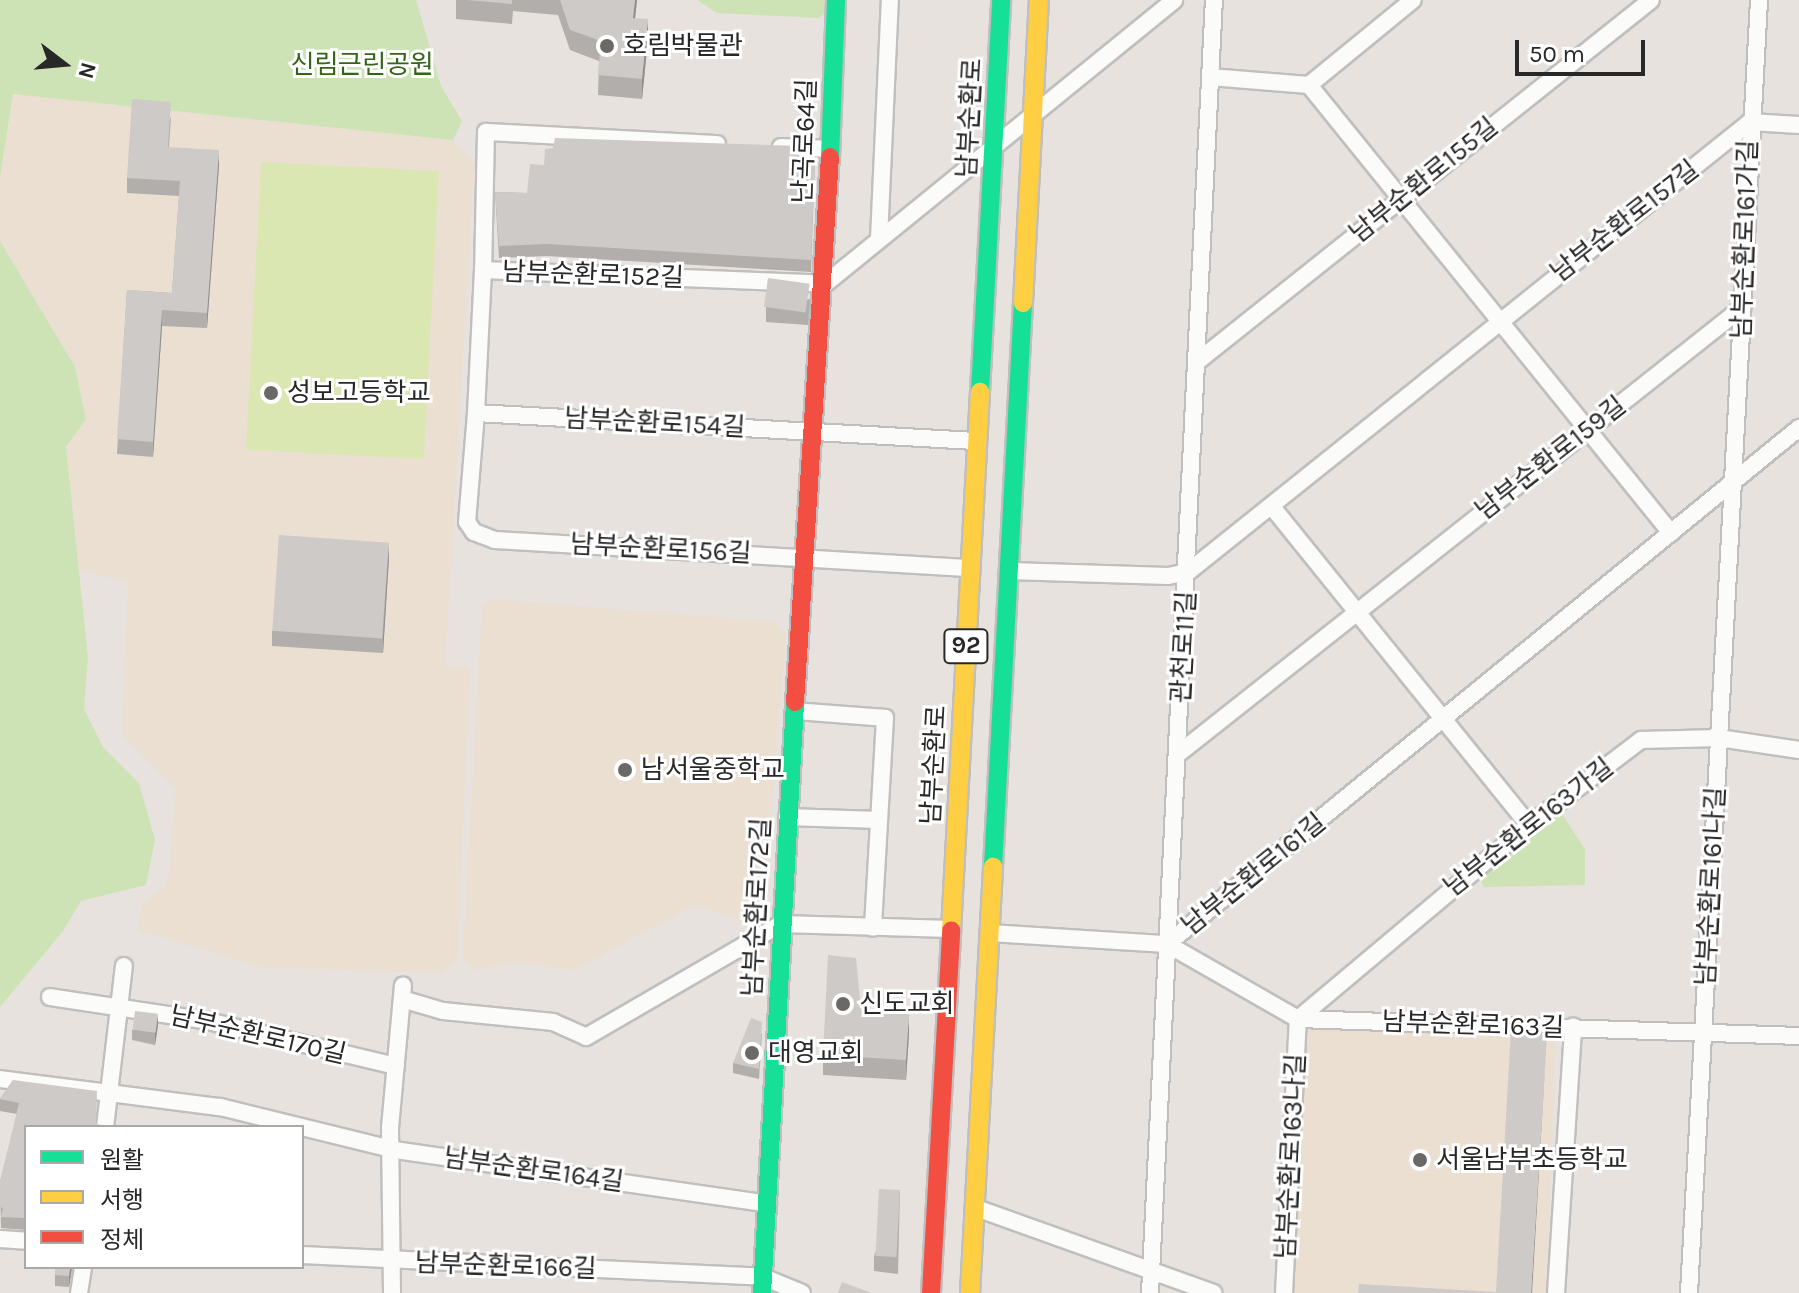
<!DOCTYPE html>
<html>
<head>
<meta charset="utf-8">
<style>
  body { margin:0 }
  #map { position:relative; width:1799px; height:1293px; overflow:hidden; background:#e7e2dd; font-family:Karla,"Noto Sans KR",sans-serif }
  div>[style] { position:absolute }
  .education>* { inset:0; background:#eadfd1; transform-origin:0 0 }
  .green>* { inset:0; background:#cee3b5 }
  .pitch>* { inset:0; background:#dae7b2; transform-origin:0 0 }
  .roads { filter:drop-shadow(2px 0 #c0bfbf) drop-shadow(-2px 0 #c0bfbf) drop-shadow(0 2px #c0bfbf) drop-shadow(0 -2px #c0bfbf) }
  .street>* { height:16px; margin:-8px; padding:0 8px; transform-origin:8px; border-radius:8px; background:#fbfbfa }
  .fast>* { height:18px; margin:-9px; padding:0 9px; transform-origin:9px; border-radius:9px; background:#16e098 }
  .slow>* { height:18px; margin:-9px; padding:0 9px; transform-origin:9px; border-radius:9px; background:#ffcf43 }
  .jam>* { height:18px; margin:-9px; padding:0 9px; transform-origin:9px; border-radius:9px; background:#f24e42 }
  .wall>* { inset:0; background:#b1aeab }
  .shaded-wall>* { inset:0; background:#908d8b }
  .building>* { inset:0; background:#cecac7; transform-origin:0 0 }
  .dots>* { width:22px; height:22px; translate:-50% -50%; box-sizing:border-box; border:4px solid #fff; border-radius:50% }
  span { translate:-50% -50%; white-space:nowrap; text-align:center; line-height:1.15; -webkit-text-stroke:6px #fff; paint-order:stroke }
  .shield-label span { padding:2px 6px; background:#fff; border:2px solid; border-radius:6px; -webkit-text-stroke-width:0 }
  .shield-label { font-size:24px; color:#282828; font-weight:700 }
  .poi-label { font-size:26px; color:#282828 }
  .left { translate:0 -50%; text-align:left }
  .park-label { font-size:26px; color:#326518 }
  .street-label { font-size:26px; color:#282828 }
  .legend { position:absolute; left:24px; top:1125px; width:280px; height:144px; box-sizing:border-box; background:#fff; border:2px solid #a9a9a9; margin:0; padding:10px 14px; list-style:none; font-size:24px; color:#282828 }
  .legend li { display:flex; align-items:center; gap:16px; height:40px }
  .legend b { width:40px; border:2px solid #a9a9a9 }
  .north { position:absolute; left:24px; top:24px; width:80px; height:80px; -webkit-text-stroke:6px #fff; paint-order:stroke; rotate:106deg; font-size:22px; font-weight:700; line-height:32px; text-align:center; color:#282828 }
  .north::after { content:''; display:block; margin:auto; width:28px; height:36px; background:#282828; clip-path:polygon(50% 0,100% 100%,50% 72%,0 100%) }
  .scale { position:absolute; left:1515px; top:40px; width:130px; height:36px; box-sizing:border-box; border:4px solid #282828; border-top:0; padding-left:10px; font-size:24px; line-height:28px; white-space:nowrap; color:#282828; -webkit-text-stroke:6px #fff; paint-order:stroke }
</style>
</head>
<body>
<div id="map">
  <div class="education">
    <i style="clip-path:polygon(13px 94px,453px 140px,474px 165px,445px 666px,470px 668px,457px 960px,442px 973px,261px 967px,138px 930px,142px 902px,164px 889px,169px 877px,176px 789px,122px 735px,128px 582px,79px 570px,66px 447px,86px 418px,75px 367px,0 241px,0 177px)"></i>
    <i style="clip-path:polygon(490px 599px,777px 622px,786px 634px,762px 916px,742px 920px,694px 905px,574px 970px,519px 962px,474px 970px,463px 957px,482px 606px)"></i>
    <i style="left:1298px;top:1019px;width:258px;height:274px;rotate:2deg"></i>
  </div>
  <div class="green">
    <i style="clip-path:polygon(0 0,416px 0,441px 86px,462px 121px,453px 140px,13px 94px,0 177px)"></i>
    <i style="clip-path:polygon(697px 0,828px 0,828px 11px,819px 18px,717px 13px)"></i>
    <i style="clip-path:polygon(0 241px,75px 367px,86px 419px,66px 447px,88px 657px,84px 709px,103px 747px,139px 783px,155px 840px,146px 885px,81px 901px,63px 931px,0 1007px)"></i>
    <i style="clip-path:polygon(1558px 808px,1585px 849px,1585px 885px,1484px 887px,1479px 877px)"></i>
  </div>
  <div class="pitch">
    <i style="left:261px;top:162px;width:178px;height:288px;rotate:3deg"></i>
  </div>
  <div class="roads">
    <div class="street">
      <i style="left:1210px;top:77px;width:99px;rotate:4.6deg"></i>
      <i style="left:1309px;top:85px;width:134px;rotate:-39.3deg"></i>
      <i style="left:1309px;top:85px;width:576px;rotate:51.06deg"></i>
      <i style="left:717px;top:144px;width:231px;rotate:-177deg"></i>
      <i style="left:486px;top:132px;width:138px;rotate:91.2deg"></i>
      <i style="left:483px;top:270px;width:342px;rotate:2.3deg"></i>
      <i style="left:825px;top:284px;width:450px;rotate:-39.1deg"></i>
      <i style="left:781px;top:147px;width:50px;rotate:2.3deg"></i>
      <i style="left:879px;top:239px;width:239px;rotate:-87.4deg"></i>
      <i style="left:483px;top:270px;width:143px;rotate:92.8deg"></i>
      <i style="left:476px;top:413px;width:501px;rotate:3.21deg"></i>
      <i style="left:1198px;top:361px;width:579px;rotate:-38.55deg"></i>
      <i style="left:476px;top:413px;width:109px;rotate:94.7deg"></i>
      <i style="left:467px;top:522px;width:12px;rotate:55deg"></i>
      <i style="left:474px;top:532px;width:22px;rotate:21deg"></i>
      <i style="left:495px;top:540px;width:477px;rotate:3.4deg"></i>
      <i style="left:1273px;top:508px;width:407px;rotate:51.1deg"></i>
      <i style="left:1010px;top:571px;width:158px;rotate:1.8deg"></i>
      <i style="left:1168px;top:576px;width:20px;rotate:-11deg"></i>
      <i style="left:1188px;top:572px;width:720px;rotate:-38.68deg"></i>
      <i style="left:1750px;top:122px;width:49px;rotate:3.5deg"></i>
      <i style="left:795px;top:711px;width:90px;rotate:4.4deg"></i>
      <i style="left:885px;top:718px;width:210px;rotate:93.3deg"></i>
      <i style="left:1178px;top:754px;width:720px;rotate:-38.35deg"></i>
      <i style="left:787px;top:817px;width:92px;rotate:1.9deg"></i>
      <i style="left:990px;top:933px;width:177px;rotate:3.6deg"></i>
      <i style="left:1167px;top:944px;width:816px;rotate:-39.23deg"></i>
      <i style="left:1167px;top:944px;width:151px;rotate:29.8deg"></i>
      <i style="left:1298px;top:1019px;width:501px;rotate:1.94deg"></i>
      <i style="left:50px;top:997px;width:160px;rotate:8.6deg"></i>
      <i style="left:208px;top:1021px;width:193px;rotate:13.5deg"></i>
      <i style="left:402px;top:999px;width:43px;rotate:16.3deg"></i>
      <i style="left:443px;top:1011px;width:111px;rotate:5.7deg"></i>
      <i style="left:553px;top:1022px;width:36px;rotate:24deg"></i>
      <i style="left:586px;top:1037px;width:225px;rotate:-30.1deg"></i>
      <i style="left:781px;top:924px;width:170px;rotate:1.7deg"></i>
      <i style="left:0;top:1079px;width:222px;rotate:7.3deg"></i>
      <i style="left:220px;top:1107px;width:180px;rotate:13.8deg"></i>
      <i style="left:395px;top:1150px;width:377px;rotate:8.2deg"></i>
      <i style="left:105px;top:1127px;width:162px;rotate:-83.3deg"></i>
      <i style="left:976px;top:1208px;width:252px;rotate:19.7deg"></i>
      <i style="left:0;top:1239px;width:26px;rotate:4deg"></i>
      <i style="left:302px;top:1255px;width:462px;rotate:2.7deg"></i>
      <i style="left:763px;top:1277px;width:42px;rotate:22.3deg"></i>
      <i style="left:79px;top:1293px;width:26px;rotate:-81deg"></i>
      <i style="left:392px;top:1293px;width:165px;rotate:-90.7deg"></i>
      <i style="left:390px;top:1128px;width:143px;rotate:-84.8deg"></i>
      <i style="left:1150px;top:1293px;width:1295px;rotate:-87.17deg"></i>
      <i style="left:1284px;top:1293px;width:274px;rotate:-87.1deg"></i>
      <i style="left:1298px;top:1019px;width:302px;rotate:-40deg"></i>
      <i style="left:1529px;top:825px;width:141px;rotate:-37.2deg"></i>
      <i style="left:1641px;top:740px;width:78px;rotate:-1.5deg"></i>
      <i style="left:1719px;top:738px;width:81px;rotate:8.5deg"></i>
      <i style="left:1556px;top:1293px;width:267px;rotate:-86.3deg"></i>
      <i style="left:1689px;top:1293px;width:1295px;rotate:-86.9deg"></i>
    </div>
    <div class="fast">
      <i style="left:830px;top:157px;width:157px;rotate:-87.8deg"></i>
      <i style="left:980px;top:392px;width:393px;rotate:-86.9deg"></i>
      <i style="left:993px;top:867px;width:565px;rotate:-86.96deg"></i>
      <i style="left:762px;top:1293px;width:592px;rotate:-86.8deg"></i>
    </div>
    <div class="slow">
      <i style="left:1023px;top:303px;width:303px;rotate:-87deg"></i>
      <i style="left:951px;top:931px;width:540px;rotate:-86.92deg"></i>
      <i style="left:970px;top:1293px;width:427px;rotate:-86.9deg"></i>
    </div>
    <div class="jam">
      <i style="left:795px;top:702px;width:546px;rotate:-86.33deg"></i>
      <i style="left:931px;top:1293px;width:363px;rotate:-86.8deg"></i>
    </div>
  </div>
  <div class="wall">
    <i style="clip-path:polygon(456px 0,637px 0,635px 18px,648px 39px,642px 99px,598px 95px,599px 61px,570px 50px,558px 15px,513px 11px,512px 24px,456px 19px)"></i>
    <i style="clip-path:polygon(171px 117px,169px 147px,219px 165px,207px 328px,162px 326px,153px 457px,117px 454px,127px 290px,172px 293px,179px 196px,127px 193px,127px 178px)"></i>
    <i style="clip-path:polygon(815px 159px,811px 272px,547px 256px,499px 258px,495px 192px,527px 193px,544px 165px)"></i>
    <i style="clip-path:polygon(810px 299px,808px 325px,766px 322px,766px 307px)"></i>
    <i style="clip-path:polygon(389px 557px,383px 653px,272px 646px,272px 631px)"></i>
    <i style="clip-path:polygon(861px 1010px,909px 1033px,906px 1080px,823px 1075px,823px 1055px)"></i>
    <i style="clip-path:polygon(158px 1025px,155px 1045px,132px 1040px,132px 1030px)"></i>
    <i style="clip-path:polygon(762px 1033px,759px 1079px,733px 1073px,733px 1063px)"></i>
    <i style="clip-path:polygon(13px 1080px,26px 1127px,26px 1230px,1px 1228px,0 1182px,17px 1114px,0 1111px,0 1099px)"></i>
    <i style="clip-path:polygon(900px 1190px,898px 1274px,874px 1271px,874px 1256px)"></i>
    <i style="clip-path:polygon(55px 1267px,72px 1267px,69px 1287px,55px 1286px)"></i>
  </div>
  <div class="shaded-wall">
    <i style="clip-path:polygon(635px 0,637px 0,633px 37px,633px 18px)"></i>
    <i style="clip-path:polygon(648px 19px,648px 39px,642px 99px,642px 79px)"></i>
    <i style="clip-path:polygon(219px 150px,219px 165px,207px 328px,207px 313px)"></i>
    <i style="clip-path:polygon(162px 310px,162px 326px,153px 457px,153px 442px)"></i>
    <i style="clip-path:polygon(389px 542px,389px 557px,383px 653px,383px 638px)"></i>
    <i style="clip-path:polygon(909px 1013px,909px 1033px,906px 1080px,906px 1060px)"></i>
    <i style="clip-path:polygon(158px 1014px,158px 1025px,155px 1045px,155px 1034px)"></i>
    <i style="clip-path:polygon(1547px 1032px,1532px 1293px,1531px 1293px)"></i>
    <i style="clip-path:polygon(70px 1267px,72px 1267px,69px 1287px,69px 1276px)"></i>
  </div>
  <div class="building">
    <i style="clip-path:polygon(467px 0,512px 0,512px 4px)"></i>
    <i style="clip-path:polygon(560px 0,635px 0,633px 18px,648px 19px,642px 79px,598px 75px,601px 41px,570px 30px)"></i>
    <i style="clip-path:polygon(132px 99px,171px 102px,168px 147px,219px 150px,207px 313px,162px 310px,153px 442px,117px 439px,127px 290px,172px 293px,180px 181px,127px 178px)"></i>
    <i style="clip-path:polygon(555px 138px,800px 146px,815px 159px,811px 260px,547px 244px,499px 246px,495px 192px,527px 193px,530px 164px,544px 165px,545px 149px,553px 148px)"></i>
    <i style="left:768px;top:278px;width:42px;height:29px;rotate:8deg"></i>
    <i style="left:279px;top:535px;width:110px;height:96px;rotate:4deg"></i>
    <i style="clip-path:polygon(828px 955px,856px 958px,861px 1010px,909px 1013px,906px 1060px,823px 1055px)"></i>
    <i style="left:135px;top:1011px;width:23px;height:19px;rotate:7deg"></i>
    <i style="clip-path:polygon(751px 1018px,762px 1022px,759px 1069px,733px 1063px)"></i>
    <i style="clip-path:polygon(1511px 1030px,1547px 1032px,1531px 1293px,1358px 1293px,1359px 1284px,1496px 1292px)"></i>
    <i style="clip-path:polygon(13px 1080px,97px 1091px,96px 1124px,114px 1127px,26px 1127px,26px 1218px,1px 1217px,3px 1208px,0 1207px,0 1182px,19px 1103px,0 1099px)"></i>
    <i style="left:879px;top:1189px;width:21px;height:67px;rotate:3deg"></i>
    <i style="clip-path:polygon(55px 1267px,70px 1267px,69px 1276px,55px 1275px)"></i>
    <i style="clip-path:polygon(842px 1282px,872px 1293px,838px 1293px)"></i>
  </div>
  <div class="dots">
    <i style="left:607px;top:46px;background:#6b6967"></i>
    <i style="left:271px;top:393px;background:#6b6967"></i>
    <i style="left:625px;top:770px;background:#6b6967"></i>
    <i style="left:843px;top:1004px;background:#6b6967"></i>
    <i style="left:752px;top:1053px;background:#6b6967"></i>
    <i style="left:1420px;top:1160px;background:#6b6967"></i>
  </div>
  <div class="shield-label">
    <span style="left:966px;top:646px">92</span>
  </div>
  <div class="poi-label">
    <span class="left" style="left:623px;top:46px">호림박물관</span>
    <span class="left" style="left:287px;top:393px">성보고등학교</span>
    <span class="left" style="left:641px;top:770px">남서울중학교</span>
    <span class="left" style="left:859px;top:1004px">신도교회</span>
    <span class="left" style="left:768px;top:1053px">대영교회</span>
    <span class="left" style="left:1436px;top:1160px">서울남부초등학교</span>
  </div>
  <div class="park-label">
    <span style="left:362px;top:65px">신림근린공원</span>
  </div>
  <div class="street-label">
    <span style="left:970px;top:118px;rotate:-87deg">남부순환로</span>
    <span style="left:805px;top:141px;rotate:-88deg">난곡로64길</span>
    <span style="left:1424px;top:180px;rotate:-39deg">남부순환로155길</span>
    <span style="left:1625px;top:221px;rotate:-38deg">남부순환로157길</span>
    <span style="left:1745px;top:239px;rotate:-88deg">남부순환로161가길</span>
    <span style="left:593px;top:275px;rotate:2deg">남부순환로152길</span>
    <span style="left:655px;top:423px;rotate:3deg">남부순환로154길</span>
    <span style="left:1551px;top:458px;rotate:-38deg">남부순환로159길</span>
    <span style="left:661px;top:549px;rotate:3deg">남부순환로156길</span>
    <span style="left:1184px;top:647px;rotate:-87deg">관천로11길</span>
    <span style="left:934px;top:765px;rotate:-87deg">남부순환로</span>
    <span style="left:1529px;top:827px;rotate:-38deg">남부순환로163가길</span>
    <span style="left:1254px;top:874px;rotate:-39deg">남부순환로161길</span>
    <span style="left:1711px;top:886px;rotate:-87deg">남부순환로161나길</span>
    <span style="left:757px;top:907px;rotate:-87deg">남부순환로172길</span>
    <span style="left:1473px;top:1025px;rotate:2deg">남부순환로163길</span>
    <span style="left:258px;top:1035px;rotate:13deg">남부순환로170길</span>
    <span style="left:1291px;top:1156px;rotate:-87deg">남부순환로163나길</span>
    <span style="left:534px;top:1170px;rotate:8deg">남부순환로164길</span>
    <span style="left:506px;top:1266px;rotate:2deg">남부순환로166길</span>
  </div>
  <ul class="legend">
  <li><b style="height:10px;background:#16e098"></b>원활</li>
  <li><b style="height:10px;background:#ffcf43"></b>서행</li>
  <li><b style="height:10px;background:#f24e42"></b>정체</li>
  </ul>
  <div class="north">N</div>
  <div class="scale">50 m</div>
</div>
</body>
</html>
